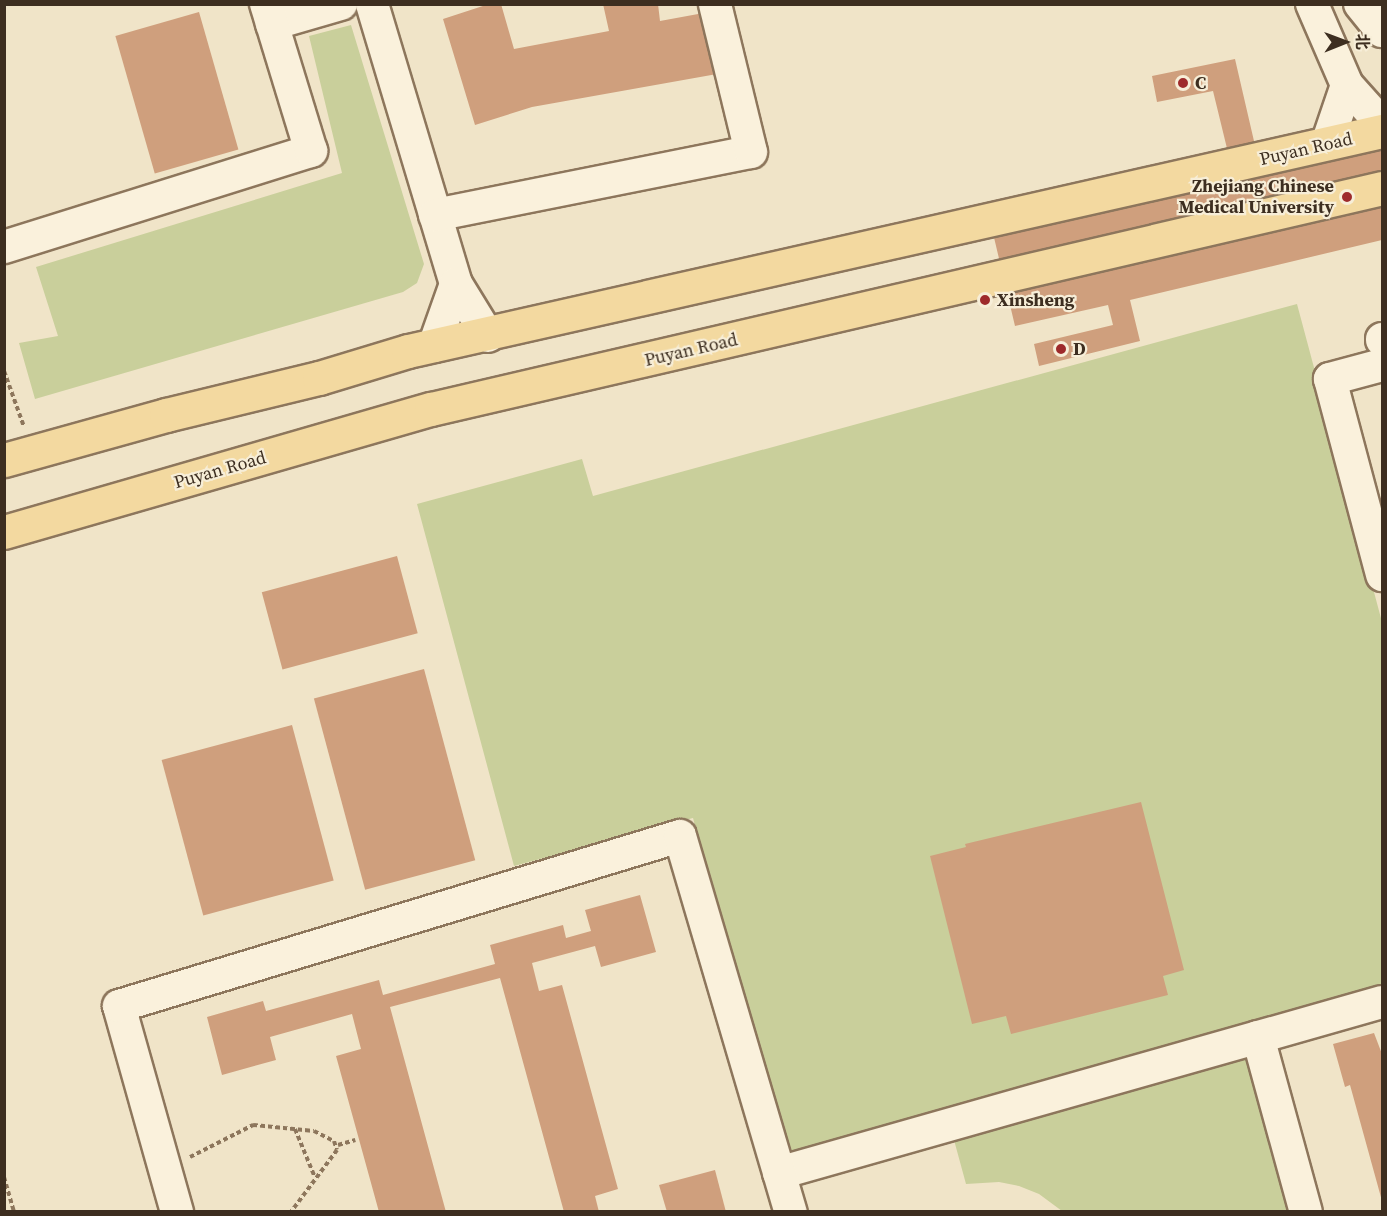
<!DOCTYPE html>
<html>
<head>
<meta charset="utf-8">
<style>
  body { margin:0 }
  #map { position:relative; width:1387px; height:1216px; overflow:hidden; background:#f0e4c8; font-family:"Source Serif 4","Noto Sans SC",serif }
  div>[style] { position:absolute }
  .green>* { inset:0; background:#c9cf9b }
  .building>* { inset:0; background:#cf9f7d; transform-origin:0 0 }
  .path>* { height:4px; margin-top:-2px; transform-origin:0; background:repeating-linear-gradient(90deg,#8d765c 0 4.5px,transparent 0 7.5px) }
  .roads { filter:drop-shadow(2px 0 #8d765c) drop-shadow(-2px 0 #8d765c) drop-shadow(0 2px #8d765c) drop-shadow(0 -2px #8d765c) }
  .minor>* { height:32px; margin:-16px; padding:0 16px; transform-origin:16px; border-radius:16px; background:#faf1dc }
  .major>* { height:33px; margin:-16.5px; padding:0 16.5px; transform-origin:16.5px; border-radius:16.5px; background:#f3d9a0 }
  .dots>* { width:16px; height:16px; translate:-50% -50%; box-sizing:border-box; border:3px solid #f7eed8; border-radius:50% }
  span { translate:-50% -50%; white-space:nowrap; text-align:center; line-height:1.15; -webkit-text-stroke:4.5px #f7eed8; paint-order:stroke }
  .poi-label { font-size:18px; color:#3d2e20; font-weight:700 }
  .left { translate:0 -50%; text-align:left }
  .right { translate:-100% -50%; text-align:right }
  .street-label { font-size:18px; color:#3d2e20 }
  .frame { position:absolute; inset:0; border:6px solid #3d2e20; pointer-events:none }
  .north { position:absolute; left:1315px; top:12px; width:60px; height:60px; -webkit-text-stroke:4px #f7eed8; paint-order:stroke; rotate:89deg; font-size:16px; font-weight:700; line-height:24px; text-align:center; color:#3d2e20 }
  .north::after { content:''; display:block; margin:auto; width:21px; height:27px; background:#3d2e20; clip-path:polygon(50% 0,100% 100%,50% 72%,0 100%) }
</style>
</head>
<body>
<div id="map">
  <div class="green">
    <i style="clip-path:polygon(351px 25px,424px 264px,417px 283px,403px 292px,35px 399px,19px 343px,58px 336px,36px 267px,342px 173px,309px 36px)"></i>
    <i style="clip-path:polygon(1297px 304px,1382px 622px,1382px 994px,784px 1157px,693px 818px,514px 866px,417px 504px,582px 459px,593px 496px)"></i>
    <i style="clip-path:polygon(1245px 1049px,1289px 1211px,1062px 1211px,1039px 1194px,1019px 1186px,999px 1182px,966px 1184px,951px 1129px)"></i>
  </div>
  <div class="building">
    <i style="clip-path:polygon(489px 4px,501px 4px,514px 49px,609px 31px,603px 4px,658px 4px,660px 21px,709px 12px,717px 74px,532px 107px,475px 125px,443px 19px)"></i>
    <i style="left:199px;top:12px;width:143px;height:87px;rotate:74deg"></i>
    <i style="clip-path:polygon(1235px 59px,1260px 167px,1382px 138px,1382px 240px,1130px 300px,1140px 341px,1039px 366px,1034px 344px,1113px 325px,1108px 305px,1015px 326px,992px 229px,1233px 173px,1213px 91px,1157px 102px,1152px 76px)"></i>
    <i style="left:397px;top:556px;width:80px;height:140px;rotate:75deg"></i>
    <i style="left:424px;top:669px;width:198px;height:114px;rotate:75deg"></i>
    <i style="left:292px;top:725px;width:161px;height:135px;rotate:75deg"></i>
    <i style="clip-path:polygon(1141px 802px,1184px 970px,1163px 976px,1168px 995px,1011px 1034px,1006px 1016px,972px 1024px,930px 856px,966px 847px,965px 844px)"></i>
    <i style="clip-path:polygon(640px 895px,656px 952px,601px 967px,595px 946px,532px 963px,539px 991px,562px 985px,618px 1189px,595px 1196px,599px 1212px,564px 1212px,500px 978px,390px 1007px,446px 1212px,379px 1212px,336px 1056px,361px 1049px,352px 1014px,270px 1037px,276px 1060px,222px 1075px,207px 1017px,263px 1001px,266px 1011px,379px 980px,383px 995px,495px 964px,490px 945px,563px 925px,566px 938px,591px 931px,585px 910px)"></i>
    <i style="clip-path:polygon(1374px 1033px,1382px 1054px,1382px 1201px,1350px 1085px,1345px 1087px,1333px 1044px)"></i>
    <i style="clip-path:polygon(715px 1170px,726px 1212px,667px 1212px,659px 1185px)"></i>
  </div>
  <div class="path">
    <i style="left:4px;top:371px;width:59px;rotate:70.3deg"></i>
    <i style="left:295px;top:1129px;width:50px;rotate:67.6deg"></i>
    <i style="left:338px;top:1145px;width:18px;rotate:-16deg"></i>
    <i style="left:190px;top:1157px;width:71px;rotate:-26.9deg"></i>
    <i style="left:253px;top:1125px;width:61px;rotate:5.6deg"></i>
    <i style="left:314px;top:1131px;width:22px;rotate:27deg"></i>
    <i style="left:334px;top:1141px;width:9px;rotate:72deg"></i>
    <i style="left:337px;top:1150px;width:77px;rotate:126.6deg"></i>
    <i style="left:4px;top:1177px;width:36px;rotate:74deg"></i>
  </div>
  <div class="roads">
    <div class="minor">
      <i style="left:372px;top:4px;width:292px;rotate:73.3deg"></i>
      <i style="left:456px;top:284px;width:61px;rotate:58.4deg"></i>
      <i style="left:1312px;top:4px;width:88px;rotate:66.6deg"></i>
      <i style="left:1347px;top:85px;width:52px;rotate:48.1deg"></i>
      <i style="left:1360px;top:4px;width:35px;rotate:51deg"></i>
      <i style="left:272px;top:24px;width:72px;rotate:-16.2deg"></i>
      <i style="left:1327px;top:144px;width:62px;rotate:-71.3deg"></i>
      <i style="left:435px;top:215px;width:322px;rotate:-11.3deg"></i>
      <i style="left:751px;top:152px;width:152px;rotate:-103.7deg"></i>
      <i style="left:4px;top:247px;width:322px;rotate:-17.4deg"></i>
      <i style="left:311px;top:151px;width:154px;rotate:-107deg"></i>
      <i style="left:1382px;top:339px;width:1px;rotate:90deg"></i>
      <i style="left:434px;top:346px;width:66px;rotate:-70.5deg"></i>
      <i style="left:1382px;top:365px;width:54px;rotate:164.9deg"></i>
      <i style="left:1330px;top:379px;width:203px;rotate:75.1deg"></i>
      <i style="left:1258px;top:1037px;width:181px;rotate:74.7deg"></i>
      <i style="left:779px;top:1173px;width:627px;rotate:-15.83deg"></i>
      <i style="left:177px;top:1212px;width:214px;rotate:-105.7deg"></i>
      <i style="left:119px;top:1006px;width:586px;rotate:-16.86deg"></i>
      <i style="left:680px;top:836px;width:392px;rotate:73.6deg"></i>
    </div>
    <div class="major">
      <i style="left:4px;top:460px;width:168px;rotate:-15.5deg"></i>
      <i style="left:166px;top:415px;width:157px;rotate:-13.6deg"></i>
      <i style="left:319px;top:378px;width:93px;rotate:-16.9deg"></i>
      <i style="left:408px;top:351px;width:999px;rotate:-12.73deg"></i>
      <i style="left:4px;top:532px;width:444px;rotate:-16.1deg"></i>
      <i style="left:431px;top:409px;width:976px;rotate:-13.08deg"></i>
    </div>
  </div>
  <div class="dots">
    <i style="left:1183px;top:83px;background:#9e2a2b"></i>
    <i style="left:1347px;top:197px;background:#9e2a2b"></i>
    <i style="left:985px;top:300px;background:#9e2a2b"></i>
    <i style="left:1061px;top:349px;background:#9e2a2b"></i>
  </div>
  <div class="poi-label">
    <span class="left" style="left:1195px;top:83px">C</span>
    <span class="right" style="left:1334px;top:197px">Zhejiang Chinese<br>Medical University</span>
    <span class="left" style="left:997px;top:300px">Xinsheng</span>
    <span class="left" style="left:1073px;top:349px">D</span>
  </div>
  <div class="street-label">
    <span style="left:1306px;top:149px;rotate:-13deg">Puyan Road</span>
    <span style="left:691px;top:350px;rotate:-13deg">Puyan Road</span>
    <span style="left:220px;top:470px;rotate:-16deg">Puyan Road</span>
  </div>
  <div class="frame"></div>
  <div class="north">北</div>
</div>
</body>
</html>
